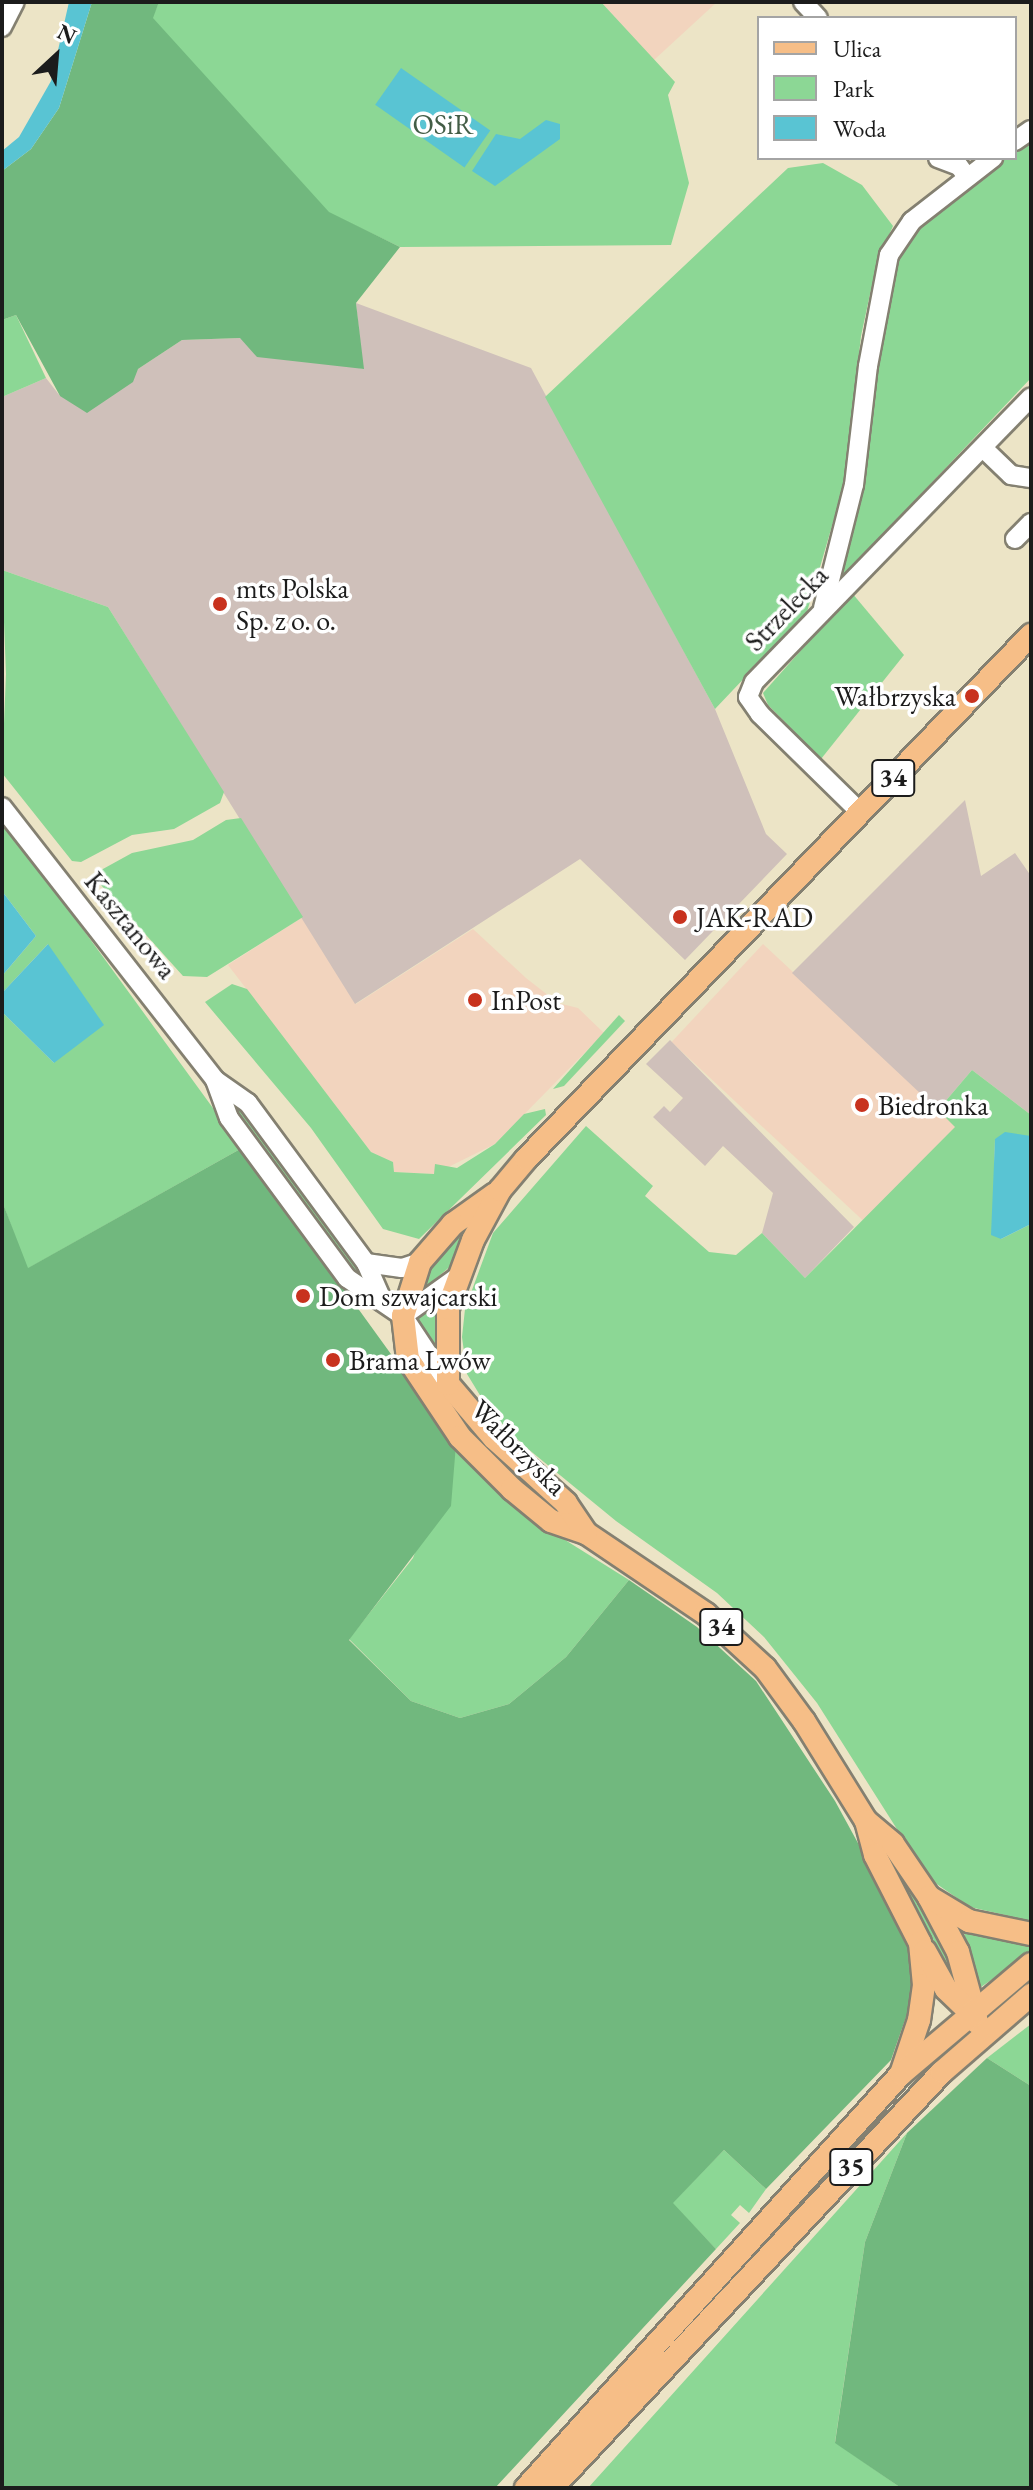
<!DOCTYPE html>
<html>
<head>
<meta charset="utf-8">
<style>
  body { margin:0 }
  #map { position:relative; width:1033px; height:2490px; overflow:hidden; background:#ece4c6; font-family:"EB Garamond",serif }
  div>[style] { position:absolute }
  .built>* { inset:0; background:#f2d4be; transform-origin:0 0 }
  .industrial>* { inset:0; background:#cfc0ba }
  .green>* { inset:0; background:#8cd795 }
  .forest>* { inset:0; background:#71b87e }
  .water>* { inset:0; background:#59c4d3; transform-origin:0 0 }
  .roads { filter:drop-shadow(2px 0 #848071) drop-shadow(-2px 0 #848071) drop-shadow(0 2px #848071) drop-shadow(0 -2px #848071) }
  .minor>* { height:18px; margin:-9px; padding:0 9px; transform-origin:9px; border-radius:9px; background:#fff }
  .major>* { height:22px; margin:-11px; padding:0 11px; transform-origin:11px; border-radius:11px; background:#f6be87 }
  .dots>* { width:22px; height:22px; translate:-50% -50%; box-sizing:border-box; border:4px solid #fff; border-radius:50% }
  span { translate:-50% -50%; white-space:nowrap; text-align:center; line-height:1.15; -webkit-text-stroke:7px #fff; paint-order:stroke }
  .shield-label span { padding:2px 6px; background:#fff; border:2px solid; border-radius:6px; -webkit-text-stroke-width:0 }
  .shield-label { font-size:26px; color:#1c1c1c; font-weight:700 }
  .park-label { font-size:28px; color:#435d46 }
  .poi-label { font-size:28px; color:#1c1c1c }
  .left { translate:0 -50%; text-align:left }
  .right { translate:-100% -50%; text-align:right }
  .street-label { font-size:28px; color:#1c1c1c }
  .frame { position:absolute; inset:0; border:4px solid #1c1c1c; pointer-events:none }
  .legend { position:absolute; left:757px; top:16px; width:260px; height:144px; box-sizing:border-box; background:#fff; border:2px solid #a4a4a4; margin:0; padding:10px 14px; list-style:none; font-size:24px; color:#1c1c1c }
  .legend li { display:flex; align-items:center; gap:16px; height:40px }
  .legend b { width:40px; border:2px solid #a4a4a4 }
  .north { position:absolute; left:16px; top:16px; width:80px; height:80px; -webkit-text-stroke:6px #fff; paint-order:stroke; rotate:26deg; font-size:22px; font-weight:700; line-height:32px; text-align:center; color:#1c1c1c }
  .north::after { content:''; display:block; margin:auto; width:28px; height:36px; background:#1c1c1c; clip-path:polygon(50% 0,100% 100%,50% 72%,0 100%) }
</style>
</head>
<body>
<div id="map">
  <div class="built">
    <i style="clip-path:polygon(601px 2px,717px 2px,654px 60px)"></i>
    <i style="clip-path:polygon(303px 917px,356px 1004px,473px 929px,526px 978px,558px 1003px,578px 1008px,604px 1033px,495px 1144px,434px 1174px,394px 1172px,393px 1162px,371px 1152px,228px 965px)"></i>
    <i style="left:763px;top:944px;width:266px;height:134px;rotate:43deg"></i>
  </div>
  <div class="industrial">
    <i style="clip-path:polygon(356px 303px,531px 368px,715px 709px,766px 834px,787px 854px,685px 960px,580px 859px,355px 1004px,108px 607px,2px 570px,2px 397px,46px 378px,60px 396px,138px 369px,182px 340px,240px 338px,363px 369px)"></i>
    <i style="clip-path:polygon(965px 800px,981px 876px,1015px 853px,1031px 876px,1031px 1115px,972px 1070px,938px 1110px,792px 973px)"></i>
    <i style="clip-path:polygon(670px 1040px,854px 1227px,805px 1278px,762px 1233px,773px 1193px,723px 1146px,705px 1166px,653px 1117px,664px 1106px,670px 1112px,683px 1098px,646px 1064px)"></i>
  </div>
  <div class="green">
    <i style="clip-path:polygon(159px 2px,601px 2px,675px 82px,668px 95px,689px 183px,671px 245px,400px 247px,329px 213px,152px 18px)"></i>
    <i style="clip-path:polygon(1031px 136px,1031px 378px,829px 591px,887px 274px,913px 228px,1000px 158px,1015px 158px,1015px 146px)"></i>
    <i style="clip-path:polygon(823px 163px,862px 185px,893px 226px,877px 262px,861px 336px,845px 481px,807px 612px,715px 709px,545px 397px,788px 168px)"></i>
    <i style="clip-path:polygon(16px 315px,46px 378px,2px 397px,2px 320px)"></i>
    <i style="clip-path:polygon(2px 570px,108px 607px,224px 792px,220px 803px,174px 829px,132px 835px,81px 862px,72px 861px,2px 773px,6px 674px)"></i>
    <i style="clip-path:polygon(852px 593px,904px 655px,821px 759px,768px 705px,763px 693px)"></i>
    <i style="clip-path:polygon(2px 818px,242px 1148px,27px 1269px,2px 1201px,2px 1012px,54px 1063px,48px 944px,2px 993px,2px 976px,36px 936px,2px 891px)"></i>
    <i style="clip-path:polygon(241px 818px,303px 917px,207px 977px,183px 976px,92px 875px,132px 853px,193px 840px,226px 820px)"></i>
    <i style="clip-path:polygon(232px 984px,247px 989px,371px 1152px,393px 1162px,394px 1172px,434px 1174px,435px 1164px,457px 1168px,495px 1144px,524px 1114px,545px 1109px,546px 1115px,419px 1239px,383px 1229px,311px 1128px,205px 1002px)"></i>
    <i style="clip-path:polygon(619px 1015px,625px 1021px,564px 1086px,553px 1089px)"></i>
    <i style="clip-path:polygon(972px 1070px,1031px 1115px,1031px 1136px,995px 1139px,994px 1173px,1001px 1239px,1031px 1224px,1031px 1921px,970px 1907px,928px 1878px,817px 1703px,764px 1637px,717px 1593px,616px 1521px,522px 1444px,489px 1410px,467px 1374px,462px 1337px,465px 1309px,493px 1233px,586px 1126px,653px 1186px,645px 1196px,709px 1252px,736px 1255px,762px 1233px,805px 1278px,955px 1127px,938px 1110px)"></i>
    <i style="clip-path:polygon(232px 1097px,343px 1245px,367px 1281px,359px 1280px,228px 1103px)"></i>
    <i style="clip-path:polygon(476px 1213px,452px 1265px,420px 1292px,425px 1270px)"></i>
    <i style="clip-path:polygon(441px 1301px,438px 1321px,436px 1350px,411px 1314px)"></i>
    <i style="clip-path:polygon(456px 1444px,554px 1533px,629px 1580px,566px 1657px,509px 1704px,460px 1718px,411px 1701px,349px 1639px,413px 1558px)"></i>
    <i style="clip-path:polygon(879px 1834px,952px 1953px,958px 1996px,893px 1869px)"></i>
    <i style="clip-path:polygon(969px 1928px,995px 1938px,1031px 1942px,1031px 1953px,978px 1989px,964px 1933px)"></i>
    <i style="clip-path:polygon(1031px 2024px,1031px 2086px,987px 2058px)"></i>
    <i style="clip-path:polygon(907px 2133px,865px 2242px,835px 2442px,901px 2488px,588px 2488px)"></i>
    <i style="clip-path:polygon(724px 2150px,766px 2189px,749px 2213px,740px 2205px,731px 2215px,740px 2223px,716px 2249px,672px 2203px)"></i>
  </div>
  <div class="forest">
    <i style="clip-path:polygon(92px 2px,159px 2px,153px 18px,329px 212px,400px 247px,356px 303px,364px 369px,257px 357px,240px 338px,182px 340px,138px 369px,133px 382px,87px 413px,60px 396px,16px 315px,2px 320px,2px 171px,31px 149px,59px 108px)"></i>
    <i style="clip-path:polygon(242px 1148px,456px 1444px,451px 1506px,349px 1640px,411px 1701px,460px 1718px,509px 1704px,566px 1657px,629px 1580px,697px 1627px,756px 1681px,835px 1801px,900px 1920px,911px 1951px,913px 1997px,891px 2060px,766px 2189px,724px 2150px,673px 2203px,716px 2249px,495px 2488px,2px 2488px,2px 1201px,28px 1268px)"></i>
    <i style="clip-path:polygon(987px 2058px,1031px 2086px,1031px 2488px,901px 2488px,835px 2443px,865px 2242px,907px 2133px)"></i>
  </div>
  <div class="water">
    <i style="clip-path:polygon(69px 2px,92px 2px,59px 108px,31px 149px,2px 171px,2px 151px,19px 137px,51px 81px)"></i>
    <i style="left:401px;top:68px;width:109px;height:45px;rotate:35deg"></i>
    <i style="clip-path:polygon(546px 120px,560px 124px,560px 139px,495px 186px,472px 171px,496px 134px,520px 139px)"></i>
    <i style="clip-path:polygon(2px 891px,36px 936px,2px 976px)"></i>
    <i style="clip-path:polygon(48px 944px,104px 1025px,54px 1063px,2px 1012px,2px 993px)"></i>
    <i style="clip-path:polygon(1005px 1132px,1031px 1136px,1031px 1224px,1001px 1239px,991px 1235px,995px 1139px)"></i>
  </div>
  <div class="roads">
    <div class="minor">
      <i style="left:803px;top:2px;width:22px;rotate:47deg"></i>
      <i style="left:2px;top:27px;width:28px;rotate:-63deg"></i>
      <i style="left:1015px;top:141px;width:19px;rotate:-35deg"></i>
      <i style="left:938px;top:158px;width:22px;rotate:21deg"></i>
      <i style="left:959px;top:166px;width:14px;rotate:54deg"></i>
      <i style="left:983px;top:448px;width:39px;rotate:44deg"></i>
      <i style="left:1011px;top:475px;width:20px;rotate:9deg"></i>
      <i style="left:1015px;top:539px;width:23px;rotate:-45deg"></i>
      <i style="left:823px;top:608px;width:127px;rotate:-75.9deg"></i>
      <i style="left:854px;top:485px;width:120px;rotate:-83.3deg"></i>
      <i style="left:868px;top:366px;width:113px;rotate:-79.3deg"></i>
      <i style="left:889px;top:255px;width:41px;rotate:-55.9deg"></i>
      <i style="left:912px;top:221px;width:103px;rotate:-37.9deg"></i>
      <i style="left:2px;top:807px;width:346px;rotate:52deg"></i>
      <i style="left:215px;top:1080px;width:40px;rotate:69.8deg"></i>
      <i style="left:229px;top:1118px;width:199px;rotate:53.6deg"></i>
      <i style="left:347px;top:1278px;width:68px;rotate:34.2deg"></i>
      <i style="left:403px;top:1316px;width:82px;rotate:56.5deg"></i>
      <i style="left:860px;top:812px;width:140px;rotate:-135.6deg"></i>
      <i style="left:760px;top:714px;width:21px;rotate:-125deg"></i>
      <i style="left:748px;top:697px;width:16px;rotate:-68deg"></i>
      <i style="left:754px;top:682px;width:397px;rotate:-45.8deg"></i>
      <i style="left:215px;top:1080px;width:40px;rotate:34.9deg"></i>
      <i style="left:248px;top:1103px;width:199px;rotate:53.6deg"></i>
      <i style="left:366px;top:1263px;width:43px;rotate:66.4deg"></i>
      <i style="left:366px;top:1263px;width:36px;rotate:8deg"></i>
      <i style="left:402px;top:1268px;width:19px;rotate:-18deg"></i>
      <i style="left:403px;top:1316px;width:65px;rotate:-35.6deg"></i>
    </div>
    <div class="major">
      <i style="left:495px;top:1194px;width:52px;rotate:144.5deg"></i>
      <i style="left:453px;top:1224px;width:50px;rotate:131deg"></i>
      <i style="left:420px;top:1262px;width:57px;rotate:107.5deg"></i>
      <i style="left:403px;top:1316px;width:43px;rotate:83.4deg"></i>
      <i style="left:408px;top:1359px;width:94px;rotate:56.3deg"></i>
      <i style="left:460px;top:1437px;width:74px;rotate:45deg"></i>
      <i style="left:512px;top:1489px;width:50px;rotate:39.4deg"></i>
      <i style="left:551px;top:1521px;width:37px;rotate:19deg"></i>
      <i style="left:586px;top:1533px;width:145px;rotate:34deg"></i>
      <i style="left:706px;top:1614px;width:80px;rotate:42.5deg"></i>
      <i style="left:765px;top:1668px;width:66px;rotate:53.7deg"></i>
      <i style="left:804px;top:1721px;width:118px;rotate:58.2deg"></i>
      <i style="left:866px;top:1821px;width:35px;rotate:75deg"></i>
      <i style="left:875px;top:1855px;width:99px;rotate:62.9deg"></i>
      <i style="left:920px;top:1943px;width:42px;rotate:84.6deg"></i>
      <i style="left:924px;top:1985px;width:35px;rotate:98deg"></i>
      <i style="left:919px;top:2020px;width:57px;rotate:108.4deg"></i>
      <i style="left:586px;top:1533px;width:36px;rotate:-124deg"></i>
      <i style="left:566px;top:1503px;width:97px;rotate:-137.9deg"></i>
      <i style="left:494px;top:1438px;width:71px;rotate:-130.4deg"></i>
      <i style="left:448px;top:1384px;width:76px;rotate:-90deg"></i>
      <i style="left:448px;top:1308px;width:72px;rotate:-69.8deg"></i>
      <i style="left:473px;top:1240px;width:57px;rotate:-61.6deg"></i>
      <i style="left:500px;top:1190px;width:40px;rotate:-50deg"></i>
      <i style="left:526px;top:1159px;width:728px;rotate:-46.06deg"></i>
      <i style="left:866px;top:1821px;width:35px;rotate:40deg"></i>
      <i style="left:893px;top:1844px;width:64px;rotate:55.8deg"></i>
      <i style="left:929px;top:1897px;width:62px;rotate:62.2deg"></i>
      <i style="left:958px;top:1952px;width:73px;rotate:74.8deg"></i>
      <i style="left:929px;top:1897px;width:47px;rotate:31deg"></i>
      <i style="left:969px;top:1921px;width:63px;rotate:11.8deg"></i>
      <i style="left:925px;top:1951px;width:43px;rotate:61.1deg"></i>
      <i style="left:946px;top:1989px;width:33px;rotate:44deg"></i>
      <i style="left:526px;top:2488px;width:559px;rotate:-47.83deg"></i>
      <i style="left:901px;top:2074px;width:170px;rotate:-40.2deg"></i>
      <i style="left:552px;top:2488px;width:570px;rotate:-46.85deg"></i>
      <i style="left:942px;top:2072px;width:118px;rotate:-40.9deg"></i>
    </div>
  </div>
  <div class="dots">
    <i style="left:220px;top:604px;background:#c8321e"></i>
    <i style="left:972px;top:696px;background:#c8321e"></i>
    <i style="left:680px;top:917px;background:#c8321e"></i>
    <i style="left:475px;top:1000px;background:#c8321e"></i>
    <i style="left:862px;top:1105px;background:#c8321e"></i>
    <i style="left:303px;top:1296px;background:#c8321e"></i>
    <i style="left:333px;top:1360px;background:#c8321e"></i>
  </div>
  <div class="shield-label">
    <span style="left:893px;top:778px">34</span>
    <span style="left:721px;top:1627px">34</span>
    <span style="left:851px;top:2167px">35</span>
  </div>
  <div class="park-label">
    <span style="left:443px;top:124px">OSiR</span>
  </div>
  <div class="poi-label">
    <span class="left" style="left:236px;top:604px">mts Polska<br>Sp. z o. o.</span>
    <span class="right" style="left:956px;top:696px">Wałbrzyska</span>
    <span class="left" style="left:696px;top:917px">JAK-RAD</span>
    <span class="left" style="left:491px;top:1000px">InPost</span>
    <span class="left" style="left:878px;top:1105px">Biedronka</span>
    <span class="left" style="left:319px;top:1296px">Dom szwajcarski</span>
    <span class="left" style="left:349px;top:1360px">Brama Lwów</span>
  </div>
  <div class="street-label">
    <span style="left:786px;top:608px;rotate:-46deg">Strzelecka</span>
    <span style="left:131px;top:925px;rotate:51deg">Kasztanowa</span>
    <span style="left:519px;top:1447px;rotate:45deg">Wałbrzyska</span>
  </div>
  <div class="frame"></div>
  <ul class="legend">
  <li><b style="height:10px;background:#f6be87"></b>Ulica</li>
  <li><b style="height:22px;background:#8cd795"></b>Park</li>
  <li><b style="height:22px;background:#59c4d3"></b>Woda</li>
  </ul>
  <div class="north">N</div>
</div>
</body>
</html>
